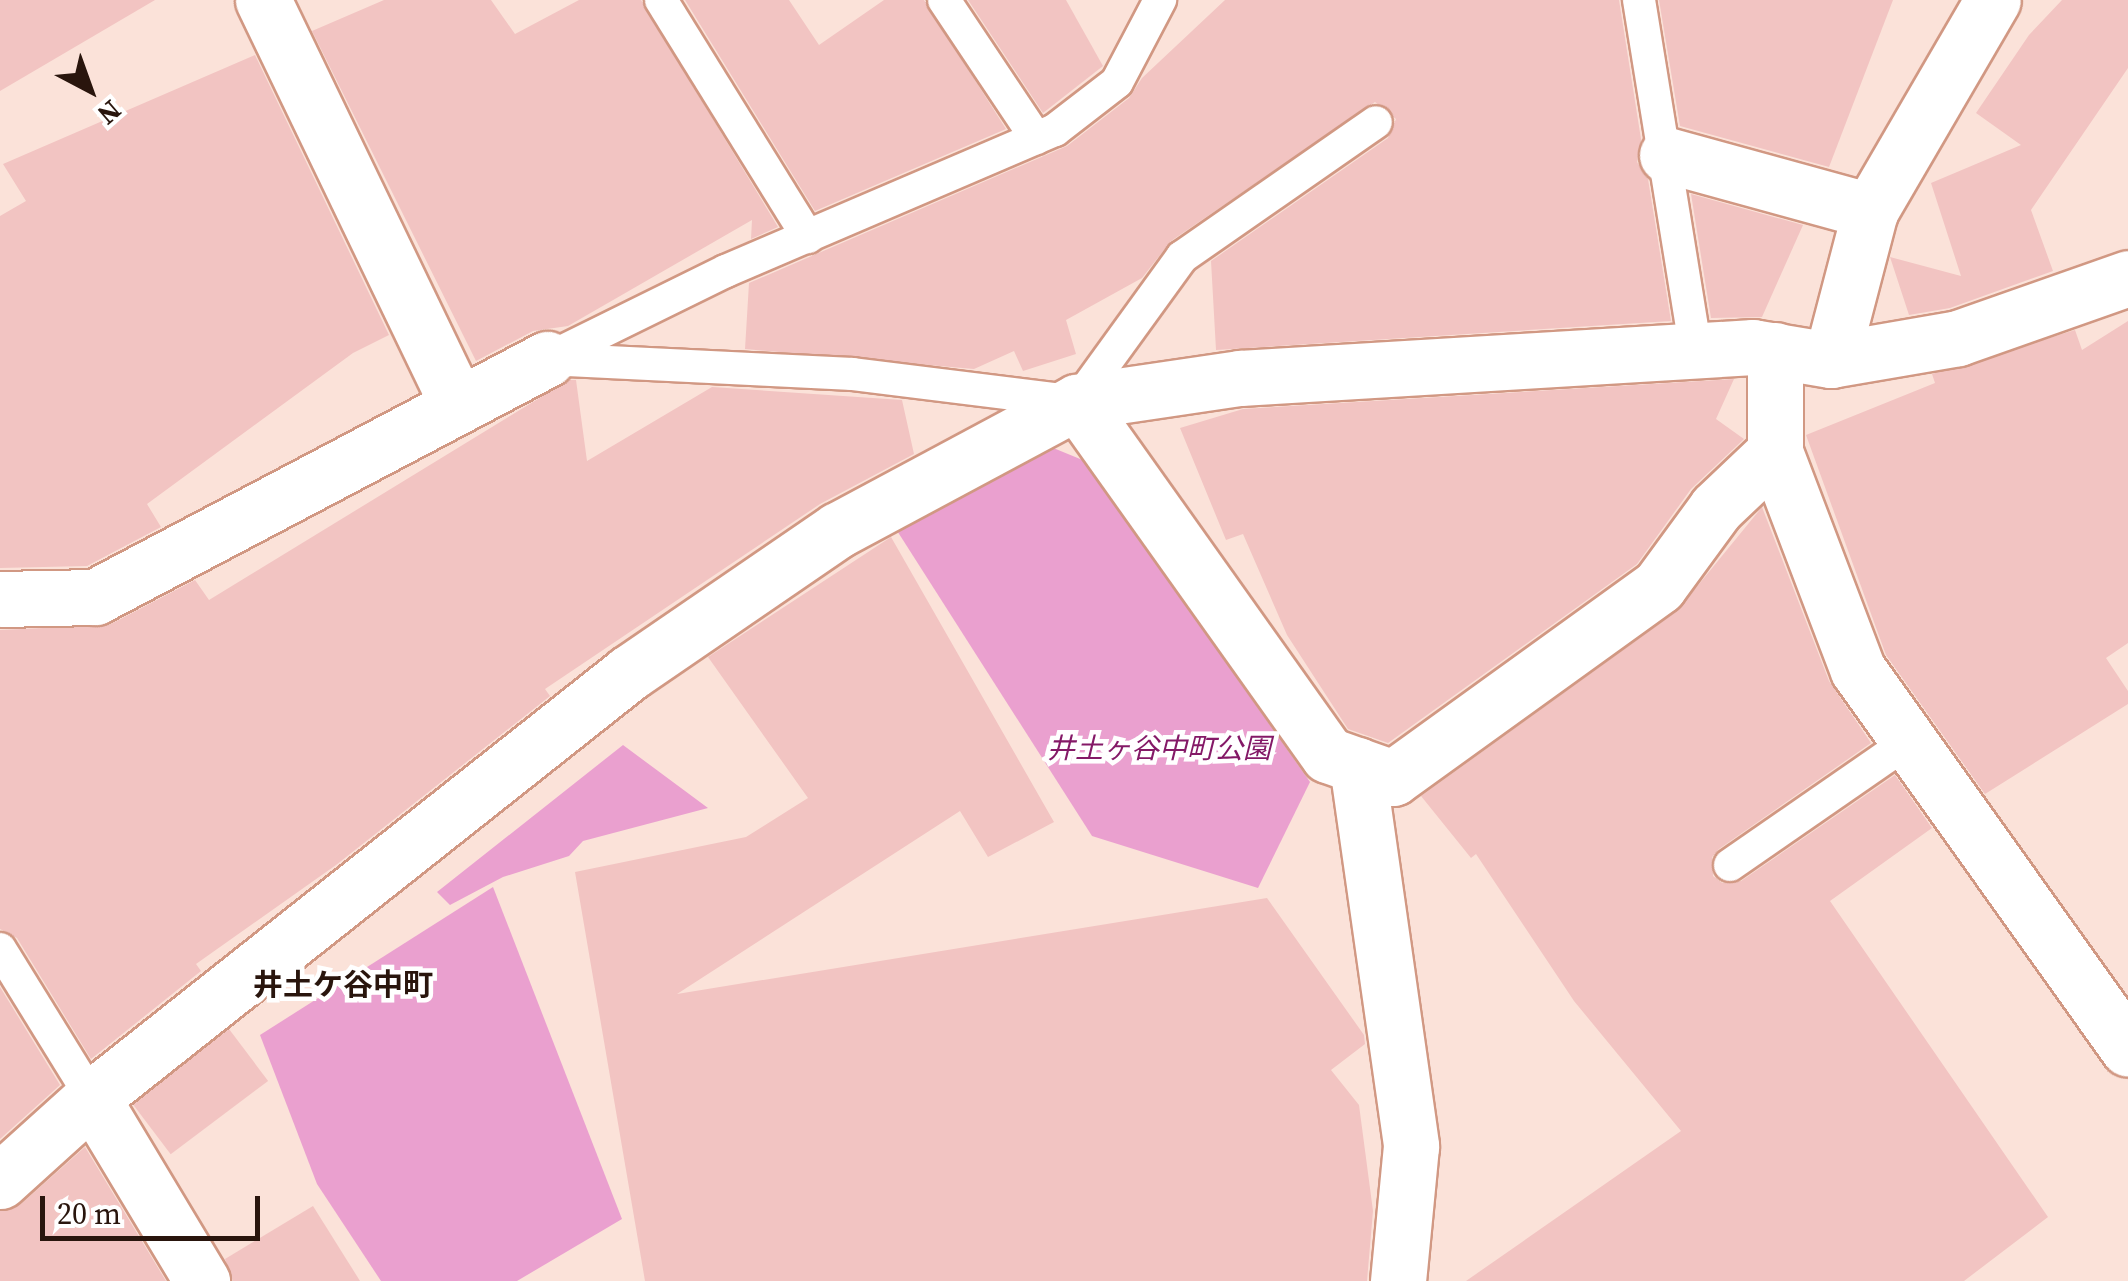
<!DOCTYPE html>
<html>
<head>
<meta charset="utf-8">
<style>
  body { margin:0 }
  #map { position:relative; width:2128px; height:1281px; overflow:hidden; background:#fbe2d9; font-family:"Source Serif 4","Noto Sans JP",serif }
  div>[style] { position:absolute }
  .green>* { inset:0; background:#eaa0cf }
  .building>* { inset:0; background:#f2c4c2; transform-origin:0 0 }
  .roads { filter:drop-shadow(2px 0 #d19883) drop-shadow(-2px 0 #d19883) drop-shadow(0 2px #d19883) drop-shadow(0 -2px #d19883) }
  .lane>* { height:32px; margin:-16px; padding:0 16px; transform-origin:16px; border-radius:16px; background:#fff }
  .street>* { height:55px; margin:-27.5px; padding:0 27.5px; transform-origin:27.5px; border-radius:27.5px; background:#fff }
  span { translate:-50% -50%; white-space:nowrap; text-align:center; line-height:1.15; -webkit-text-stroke:9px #fff; paint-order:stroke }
  .park-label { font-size:28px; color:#841967; font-style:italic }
  .neighbourhood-label { font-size:30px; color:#29150d; font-weight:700 }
  .north { position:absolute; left:40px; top:40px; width:100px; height:100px; -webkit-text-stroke:8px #fff; paint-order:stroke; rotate:139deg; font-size:28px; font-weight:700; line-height:40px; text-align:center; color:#29150d }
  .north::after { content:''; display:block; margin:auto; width:35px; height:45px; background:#29150d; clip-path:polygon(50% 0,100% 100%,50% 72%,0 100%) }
  .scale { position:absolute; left:40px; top:1196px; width:220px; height:45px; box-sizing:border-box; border:5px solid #29150d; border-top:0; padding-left:12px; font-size:30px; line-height:35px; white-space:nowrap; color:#29150d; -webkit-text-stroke:8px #fff; paint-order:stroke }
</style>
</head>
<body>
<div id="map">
  <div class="green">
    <i style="clip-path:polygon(1046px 445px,1085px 461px,1310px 782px,1258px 888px,1092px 836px,887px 515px)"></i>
    <i style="clip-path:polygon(623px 745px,708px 808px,583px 841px,569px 856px,503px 877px,450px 905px,437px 892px)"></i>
    <i style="clip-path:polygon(493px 887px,622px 1219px,517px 1281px,381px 1281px,317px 1184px,260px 1035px)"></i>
  </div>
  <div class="building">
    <i style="clip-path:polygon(0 0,155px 0,0 91px)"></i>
    <i style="clip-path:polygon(384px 0,491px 0,515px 34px,579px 0,641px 0,778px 227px,751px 239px,752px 220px,568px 326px,533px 331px,476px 361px,312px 31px)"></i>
    <i style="clip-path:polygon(685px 0,789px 0,819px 45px,884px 0,924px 0,1006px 129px,815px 211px)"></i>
    <i style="clip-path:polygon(968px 0,1066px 0,1103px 66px,1043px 113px)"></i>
    <i style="clip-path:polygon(1225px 0,1619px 0,1641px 139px,1637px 162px,1648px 179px,1671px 321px,1216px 350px,1211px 261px,1388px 138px,1396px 119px,1375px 102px,1171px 241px,1142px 278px,1066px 320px,1076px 354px,1023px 371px,1014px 351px,974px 369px,745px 349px,749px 283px,1067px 146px,1129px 98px,1142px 78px)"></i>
    <i style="clip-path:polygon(1659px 0,1893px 0,1829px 167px,1680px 126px)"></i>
    <i style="clip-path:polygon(2062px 0,2128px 0,2128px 68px,2031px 210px,2053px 271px,1950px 308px,1909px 315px,1890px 257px,1961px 276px,1931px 183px,2021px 145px,1976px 113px,2029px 35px)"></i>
    <i style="clip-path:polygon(255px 55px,389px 335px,353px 353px,147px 504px,161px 527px,87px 566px,0 568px,0 216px,26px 201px,3px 164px)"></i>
    <i style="clip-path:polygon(1691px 194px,1803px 225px,1762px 317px,1711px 318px)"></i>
    <i style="clip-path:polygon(2128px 321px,2128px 643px,2106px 658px,2128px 691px,2128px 704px,1985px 794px,1886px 655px,1806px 435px,1935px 383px,1932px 374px,2075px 330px,2082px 350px)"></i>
    <i style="clip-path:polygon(1734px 379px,1716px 419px,1744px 439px,1691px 489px,1637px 564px,1388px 743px,1348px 729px,1287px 635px,1243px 534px,1226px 540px,1180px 428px,1243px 409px)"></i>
    <i style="clip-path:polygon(569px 380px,576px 380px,587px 461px,712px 387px,902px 400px,914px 454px,820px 504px,545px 689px,550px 696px,336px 865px,196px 964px,201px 971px,91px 1059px,17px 938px,0 929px,0 630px,109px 625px,195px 580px,209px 600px)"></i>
    <i style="clip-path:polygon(1762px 507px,1829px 681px,1871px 743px,1719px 849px,1712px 857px,1713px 876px,1722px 883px,1741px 881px,1895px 775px,1932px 828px,1830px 901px,2048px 1217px,1964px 1281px,1466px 1281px,1681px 1131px,1574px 1001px,1476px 854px,1471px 858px,1421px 796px,1677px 611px)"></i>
    <i style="clip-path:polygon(891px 537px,1054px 822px,988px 857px,960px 811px,677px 994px,1267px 898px,1364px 1035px,1365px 1044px,1331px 1070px,1359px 1105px,1373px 1211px,1367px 1281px,645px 1281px,575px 872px,746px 837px,808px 798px,708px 657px)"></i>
    <i style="clip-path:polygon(0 987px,60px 1085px,0 1139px)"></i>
    <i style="left:229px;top:1029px;width:65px;height:122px;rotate:53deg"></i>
    <i style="clip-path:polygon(85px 1147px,166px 1281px,0 1281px,0 1211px,21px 1204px)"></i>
    <i style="clip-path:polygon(313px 1206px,360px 1281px,233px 1281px,225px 1259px)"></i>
  </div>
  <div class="roads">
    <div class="lane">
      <i style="left:661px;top:0;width:279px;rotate:58.2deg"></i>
      <i style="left:944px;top:0;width:166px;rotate:56.3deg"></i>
      <i style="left:1639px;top:0;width:356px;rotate:80.8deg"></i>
      <i style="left:551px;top:357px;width:195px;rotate:-26.2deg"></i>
      <i style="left:726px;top:271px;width:358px;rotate:-23.2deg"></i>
      <i style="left:1055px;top:130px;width:78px;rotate:-37.7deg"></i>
      <i style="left:1117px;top:82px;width:93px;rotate:-62.3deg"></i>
      <i style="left:547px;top:359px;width:306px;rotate:2.8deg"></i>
      <i style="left:853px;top:374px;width:226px;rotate:7.1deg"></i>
      <i style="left:1077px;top:402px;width:179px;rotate:-54.1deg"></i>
      <i style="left:1182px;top:257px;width:236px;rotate:-34.8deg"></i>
      <i style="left:1730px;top:865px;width:218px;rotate:-34.7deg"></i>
      <i style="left:0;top:949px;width:175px;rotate:58.3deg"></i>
    </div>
    <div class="street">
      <i style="left:263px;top:0;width:450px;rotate:64.3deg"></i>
      <i style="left:1667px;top:155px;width:211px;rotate:15.4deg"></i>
      <i style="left:1775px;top:350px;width:102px;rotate:90deg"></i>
      <i style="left:1775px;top:452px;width:233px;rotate:69.2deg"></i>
      <i style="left:1858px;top:670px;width:465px;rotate:54.5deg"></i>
      <i style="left:1831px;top:360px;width:154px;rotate:-75.3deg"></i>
      <i style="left:1870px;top:211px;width:244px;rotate:-59.8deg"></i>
      <i style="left:1077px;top:402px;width:433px;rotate:54.6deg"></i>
      <i style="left:1328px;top:755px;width:69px;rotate:19.5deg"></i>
      <i style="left:1393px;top:778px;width:328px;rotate:-35.8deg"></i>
      <i style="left:1659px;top:586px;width:97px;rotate:-53.8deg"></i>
      <i style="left:1716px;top:508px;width:81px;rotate:-43.5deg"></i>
      <i style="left:0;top:599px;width:95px;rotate:-1.2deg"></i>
      <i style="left:95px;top:597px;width:511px;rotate:-27.77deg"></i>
      <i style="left:1357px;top:765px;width:385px;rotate:81.9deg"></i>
      <i style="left:1411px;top:1146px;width:136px;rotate:95.5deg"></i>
      <i style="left:92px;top:1098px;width:214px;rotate:59deg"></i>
      <i style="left:0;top:1181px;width:124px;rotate:-42.1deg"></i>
      <i style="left:92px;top:1098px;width:685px;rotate:-38.36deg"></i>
      <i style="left:629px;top:673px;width:253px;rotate:-34.4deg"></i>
      <i style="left:838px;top:530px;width:271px;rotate:-28.2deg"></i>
      <i style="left:1077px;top:402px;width:165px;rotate:-8.4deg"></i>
      <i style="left:1240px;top:378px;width:514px;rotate:-3.46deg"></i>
      <i style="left:1753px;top:347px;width:79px;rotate:9.5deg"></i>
      <i style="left:1831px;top:360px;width:129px;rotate:-9.8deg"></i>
      <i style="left:1958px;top:338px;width:180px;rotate:-19.4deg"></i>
    </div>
  </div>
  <div class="park-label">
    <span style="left:1159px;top:748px">井土ヶ谷中町公園</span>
  </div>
  <div class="neighbourhood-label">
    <span style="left:343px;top:985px">井土ケ谷中町</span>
  </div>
  <div class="north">N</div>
  <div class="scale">20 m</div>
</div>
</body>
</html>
